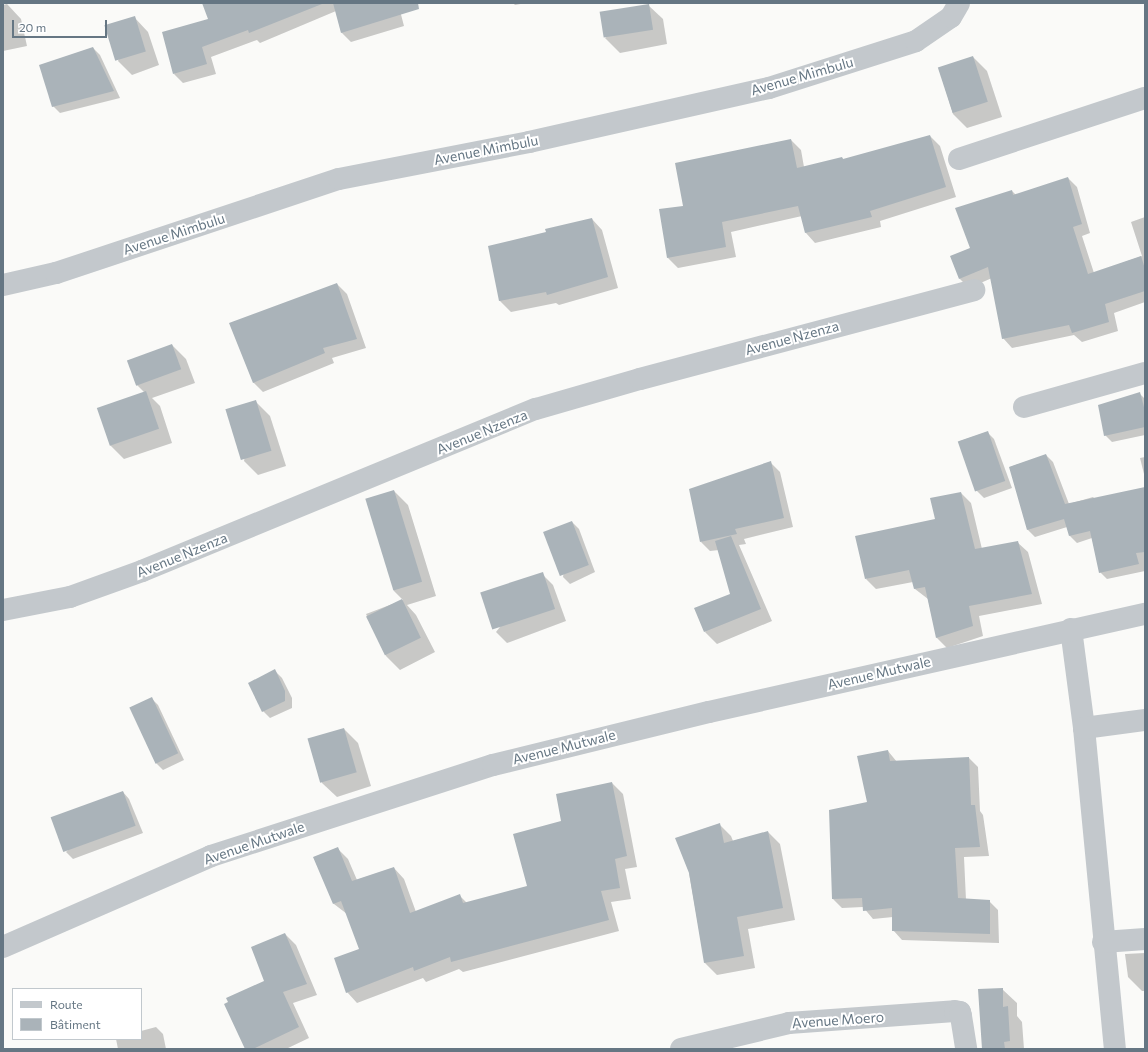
<!DOCTYPE html>
<html>
<head>
<meta charset="utf-8">
<style>
  body { margin:0 }
  #map { position:relative; width:1148px; height:1052px; overflow:hidden; background:#fafaf8; font-family:Commissioner,sans-serif }
  div>[style] { position:absolute }
  .shadow>* { inset:0; background:#0003 }
  .building>* { inset:0; background:#aab3b9; transform-origin:0 0 }
  .minor>* { height:22px; margin:-11px; padding:0 11px; transform-origin:11px; border-radius:11px; background:#c3c8cc }
  span { translate:-50% -50%; white-space:nowrap; text-align:center; line-height:1.15; -webkit-text-stroke:4px #fff; paint-order:stroke }
  .street-label { font-size:14px; color:#657683 }
  .frame { position:absolute; inset:0; border:4px solid #657683; pointer-events:none }
  .legend { position:absolute; left:12px; top:988px; width:130px; height:52px; box-sizing:border-box; background:#fff; border:1px solid #c1c8cd; margin:0; padding:5px 7px; list-style:none; font-size:12px; color:#657683 }
  .legend li { display:flex; align-items:center; gap:8px; height:20px }
  .legend b { width:20px; border:1px solid #c1c8cd }
  .scale { position:absolute; left:12px; top:20px; width:95px; height:18px; box-sizing:border-box; border:2px solid #657683; border-top:0; padding-left:5px; font-size:12px; line-height:14px; white-space:nowrap; color:#657683; -webkit-text-stroke:3px #fff; paint-order:stroke }
</style>
</head>
<body>
<div id="map">
  <div class="shadow">
    <i style="clip-path:polygon(228px 3px,398px 3px,404px 26px,351px 42px,342px 33px,336px 11px,260px 43px,257px 40px,211px 57px,216px 74px,183px 83px,174px 74px,209px 20px)"></i>
    <i style="clip-path:polygon(513px 3px,526px 3px,515px 5px)"></i>
    <i style="clip-path:polygon(7px 4px,21px 19px,27px 46px,3px 51px,3px 5px)"></i>
    <i style="clip-path:polygon(648px 5px,663px 19px,667px 44px,620px 53px,605px 38px)"></i>
    <i style="clip-path:polygon(134px 17px,148px 32px,159px 65px,132px 75px,118px 61px)"></i>
    <i style="clip-path:polygon(93px 48px,100px 55px,120px 98px,60px 113px,53px 106px)"></i>
    <i style="clip-path:polygon(973px 57px,987px 71px,1002px 117px,967px 128px,953px 114px,939px 68px)"></i>
    <i style="clip-path:polygon(930px 136px,940px 146px,956px 197px,880px 221px,881px 227px,815px 243px,806px 233px,802px 216px,731px 232px,736px 257px,678px 268px,668px 258px,684px 207px,791px 140px,801px 150px,804px 167px,842px 158px,844px 160px)"></i>
    <i style="clip-path:polygon(1068px 178px,1077px 187px,1090px 233px,1082px 236px,1094px 273px,1142px 256px,1131px 222px,1145px 217px,1145px 302px,1114px 313px,1118px 331px,1082px 342px,1074px 335px,1012px 348px,1003px 338px,992px 278px,969px 288px,960px 279px,951px 257px,971px 248px,1012px 191px,1016px 195px)"></i>
    <i style="clip-path:polygon(592px 219px,602px 230px,618px 288px,559px 305px,556px 303px,511px 312px,500px 301px,489px 247px,547px 233px)"></i>
    <i style="clip-path:polygon(337px 284px,347px 294px,366px 348px,332px 358px,334px 363px,263px 392px,253px 382px)"></i>
    <i style="clip-path:polygon(172px 345px,186px 359px,195px 383px,152px 398px,160px 406px,172px 443px,124px 459px,110px 445px,145px 393px,137px 385px,129px 361px)"></i>
    <i style="clip-path:polygon(1139px 393px,1145px 399px,1145px 435px,1112px 442px,1105px 435px)"></i>
    <i style="clip-path:polygon(255px 401px,270px 416px,286px 466px,258px 475px,244px 461px)"></i>
    <i style="clip-path:polygon(987px 432px,994px 439px,1012px 488px,984px 498px,977px 491px,960px 441px)"></i>
    <i style="clip-path:polygon(1046px 455px,1053px 462px,1069px 504px,1093px 497px,1096px 500px,1145px 488px,1145px 571px,1107px 579px,1100px 572px,1092px 538px,1077px 543px,1070px 536px,1067px 527px,1035px 537px,1028px 530px,1010px 467px)"></i>
    <i style="clip-path:polygon(1145px 457px,1145px 478px,1140px 458px)"></i>
    <i style="clip-path:polygon(770px 462px,780px 472px,793px 527px,744px 539px,746px 544px,739px 545px,772px 621px,717px 644px,705px 632px,731px 594px,719px 550px,710px 551px,701px 542px)"></i>
    <i style="clip-path:polygon(394px 491px,408px 505px,436px 596px,407px 605px,416px 615px,435px 652px,400px 670px,386px 656px,366px 614px,403px 600px,394px 591px)"></i>
    <i style="clip-path:polygon(961px 493px,971px 503px,982px 549px,1017px 542px,1028px 552px,1042px 604px,979px 616px,983px 636px,947px 648px,937px 638px,928px 599px,915px 589px,913px 582px,876px 589px,866px 579px,936px 519px)"></i>
    <i style="clip-path:polygon(572px 522px,579px 529px,595px 572px,570px 584px,563px 577px)"></i>
    <i style="clip-path:polygon(542px 574px,553px 585px,566px 621px,507px 643px,496px 632px)"></i>
    <i style="clip-path:polygon(275px 671px,282px 678px,292px 698px,292px 708px,270px 718px,263px 711px)"></i>
    <i style="clip-path:polygon(151px 698px,158px 705px,184px 760px,163px 770px,156px 763px)"></i>
    <i style="clip-path:polygon(344px 729px,358px 743px,371px 786px,337px 797px,322px 783px,309px 739px)"></i>
    <i style="clip-path:polygon(888px 751px,897px 762px,969px 758px,978px 767px,980px 811px,983px 815px,989px 856px,964px 857px,966px 900px,989px 901px,998px 910px,999px 943px,902px 940px,893px 930px,893px 917px,873px 919px,863px 907px,842px 908px,833px 899px)"></i>
    <i style="clip-path:polygon(612px 783px,623px 794px,637px 867px,625px 869px,631px 899px,611px 902px,619px 931px,463px 972px,459px 969px,426px 982px,423px 978px,357px 1003px,347px 992px,360px 950px,347px 914px,334px 904px,315px 858px,337px 848px,348px 859px,357px 880px,394px 868px,404px 879px,416px 912px,460px 896px,467px 903px,528px 887px,562px 821px)"></i>
    <i style="clip-path:polygon(123px 792px,129px 799px,143px 833px,73px 859px,66px 852px)"></i>
    <i style="clip-path:polygon(719px 824px,731px 836px,733px 841px,768px 832px,780px 844px,795px 920px,748px 929px,755px 968px,717px 975px,705px 963px,689px 873px)"></i>
    <i style="clip-path:polygon(285px 934px,296px 945px,317px 995px,293px 1003px,309px 1038px,286px 1049px,246px 1049px,265px 982px)"></i>
    <i style="clip-path:polygon(1145px 953px,1145px 991px,1142px 991px,1128px 977px,1125px 954px)"></i>
    <i style="clip-path:polygon(1002px 989px,1017px 1003px,1017px 1016px,1022px 1022px,1024px 1049px,983px 1049px)"></i>
    <i style="clip-path:polygon(156px 1027px,163px 1034px,166px 1049px,118px 1049px,116px 1039px,141px 1039px,141px 1031px)"></i>
  </div>
  <div class="building">
    <i style="clip-path:polygon(202px 3px,322px 3px,322px 4px,249px 33px,248px 30px,202px 47px,207px 64px,173px 74px,162px 32px,208px 19px)"></i>
    <i style="clip-path:polygon(333px 3px,418px 3px,419px 9px,341px 33px)"></i>
    <i style="left:649px;top:4px;width:26px;height:50px;rotate:81deg"></i>
    <i style="left:135px;top:16px;width:37px;height:32px;rotate:73deg"></i>
    <i style="clip-path:polygon(93px 47px,114px 91px,52px 107px,39px 65px)"></i>
    <i style="left:973px;top:56px;width:48px;height:37px;rotate:72deg"></i>
    <i style="clip-path:polygon(930px 135px,946px 187px,870px 211px,872px 217px,805px 233px,798px 206px,722px 222px,726px 247px,667px 258px,659px 209px,683px 206px,675px 163px,791px 139px,797px 168px,842px 157px,843px 159px)"></i>
    <i style="clip-path:polygon(1068px 177px,1082px 224px,1073px 227px,1088px 274px,1141px 256px,1145px 269px,1145px 291px,1105px 304px,1109px 322px,1072px 333px,1069px 325px,1002px 339px,988px 267px,959px 279px,950px 256px,970px 248px,955px 208px,1012px 190px,1013px 195px)"></i>
    <i style="clip-path:polygon(592px 218px,608px 277px,547px 295px,546px 292px,499px 301px,488px 246px,546px 232px,545px 229px)"></i>
    <i style="clip-path:polygon(337px 283px,357px 339px,323px 348px,325px 353px,253px 383px,229px 323px)"></i>
    <i style="left:172px;top:344px;width:27px;height:48px;rotate:70deg"></i>
    <i style="left:146px;top:391px;width:40px;height:52px;rotate:71deg"></i>
    <i style="clip-path:polygon(1140px 392px,1145px 411px,1145px 427px,1104px 436px,1098px 405px)"></i>
    <i style="left:256px;top:400px;width:53px;height:32px;rotate:73deg"></i>
    <i style="left:988px;top:431px;width:53px;height:32px;rotate:71deg"></i>
    <i style="clip-path:polygon(1046px 454px,1065px 504px,1145px 487px,1145px 552px,1136px 553px,1139px 564px,1099px 573px,1090px 531px,1069px 536px,1064px 519px,1027px 530px,1009px 467px)"></i>
    <i style="clip-path:polygon(771px 461px,784px 518px,735px 529px,737px 534px,700px 542px,689px 489px)"></i>
    <i style="left:394px;top:490px;width:96px;height:30px;rotate:73deg"></i>
    <i style="clip-path:polygon(961px 492px,975px 549px,1018px 541px,1032px 594px,969px 606px,973px 626px,936px 638px,925px 587px,914px 589px,909px 570px,865px 579px,855px 536px,935px 519px,930px 498px)"></i>
    <i style="left:572px;top:521px;width:47px;height:31px;rotate:69deg"></i>
    <i style="clip-path:polygon(731px 536px,761px 609px,704px 632px,694px 608px,730px 594px,715px 541px)"></i>
    <i style="left:543px;top:572px;width:39px;height:66px;rotate:72deg"></i>
    <i style="left:402px;top:599px;width:43px;height:40px;rotate:64deg"></i>
    <i style="clip-path:polygon(275px 669px,285px 691px,285px 701px,262px 712px,248px 683px)"></i>
    <i style="left:152px;top:697px;width:62px;height:25px;rotate:65deg"></i>
    <i style="left:344px;top:728px;width:46px;height:38px;rotate:74deg"></i>
    <i style="clip-path:polygon(888px 750px,890px 761px,969px 757px,971px 805px,975px 805px,980px 847px,955px 848px,958px 898px,990px 900px,990px 934px,892px 931px,892px 908px,863px 911px,862px 898px,832px 899px,829px 810px,867px 802px,857px 756px)"></i>
    <i style="clip-path:polygon(612px 782px,627px 856px,615px 859px,620px 888px,601px 891px,609px 920px,451px 962px,450px 957px,414px 971px,413px 967px,346px 993px,334px 958px,359px 949px,341px 901px,333px 904px,313px 857px,338px 847px,352px 881px,394px 867px,410px 913px,460px 894px,463px 903px,527px 886px,513px 834px,561px 821px,556px 794px)"></i>
    <i style="left:123px;top:791px;width:37px;height:77px;rotate:70deg"></i>
    <i style="clip-path:polygon(720px 823px,724px 843px,768px 831px,783px 908px,737px 917px,744px 956px,704px 963px,689px 873px,675px 838px)"></i>
    <i style="clip-path:polygon(285px 933px,307px 984px,283px 992px,299px 1027px,253px 1049px,245px 1049px,224px 1004px,228px 1002px,226px 998px,264px 981px,251px 947px)"></i>
    <i style="clip-path:polygon(1003px 988px,1003px 1007px,1008px 1006px,1010px 1041px,1004px 1042px,1005px 1049px,982px 1049px,978px 989px)"></i>
  </div>
  <div class="minor">
    <i style="left:959px;top:159px;width:196px;rotate:-18.2deg"></i>
    <i style="left:3px;top:285px;width:54px;rotate:-12.8deg"></i>
    <i style="left:56px;top:273px;width:298px;rotate:-18.4deg"></i>
    <i style="left:339px;top:179px;width:194px;rotate:-11deg"></i>
    <i style="left:529px;top:142px;width:246px;rotate:-12.7deg"></i>
    <i style="left:769px;top:88px;width:154px;rotate:-17.7deg"></i>
    <i style="left:916px;top:41px;width:42px;rotate:-34.4deg"></i>
    <i style="left:951px;top:17px;width:16px;rotate:-60deg"></i>
    <i style="left:1024px;top:407px;width:126px;rotate:-15.7deg"></i>
    <i style="left:3px;top:610px;width:68px;rotate:-11deg"></i>
    <i style="left:70px;top:597px;width:77px;rotate:-19.9deg"></i>
    <i style="left:142px;top:571px;width:426px;rotate:-22.4deg"></i>
    <i style="left:536px;top:409px;width:108px;rotate:-16.1deg"></i>
    <i style="left:640px;top:379px;width:346px;rotate:-14.9deg"></i>
    <i style="left:1071px;top:629px;width:100px;rotate:82.5deg"></i>
    <i style="left:1084px;top:728px;width:322px;rotate:84.5deg"></i>
    <i style="left:1084px;top:728px;width:62px;rotate:-7.5deg"></i>
    <i style="left:1103px;top:942px;width:42px;rotate:-4.1deg"></i>
    <i style="left:3px;top:947px;width:227px;rotate:-23.6deg"></i>
    <i style="left:211px;top:856px;width:296px;rotate:-17.9deg"></i>
    <i style="left:493px;top:765px;width:222px;rotate:-13.8deg"></i>
    <i style="left:709px;top:712px;width:447px;rotate:-12.7deg"></i>
    <i style="left:681px;top:1049px;width:111px;rotate:-13.5deg"></i>
    <i style="left:789px;top:1023px;width:166px;rotate:-4.1deg"></i>
    <i style="left:955px;top:1011px;width:5px;rotate:11deg"></i>
    <i style="left:960px;top:1012px;width:4px;rotate:76deg"></i>
    <i style="left:961px;top:1016px;width:33px;rotate:81deg"></i>
  </div>
  <div class="street-label">
    <span style="left:802px;top:76px;rotate:-16deg">Avenue Mimbulu</span>
    <span style="left:486px;top:150px;rotate:-11deg">Avenue Mimbulu</span>
    <span style="left:174px;top:234px;rotate:-18deg">Avenue Mimbulu</span>
    <span style="left:792px;top:338px;rotate:-15deg">Avenue Nzenza</span>
    <span style="left:482px;top:432px;rotate:-22deg">Avenue Nzenza</span>
    <span style="left:182px;top:555px;rotate:-22deg">Avenue Nzenza</span>
    <span style="left:879px;top:673px;rotate:-13deg">Avenue Mutwale</span>
    <span style="left:564px;top:747px;rotate:-14deg">Avenue Mutwale</span>
    <span style="left:254px;top:843px;rotate:-19deg">Avenue Mutwale</span>
    <span style="left:838px;top:1020px;rotate:-4deg">Avenue Moero</span>
  </div>
  <div class="frame"></div>
  <ul class="legend">
  <li><b style="height:5px;background:#c3c8cc"></b>Route</li>
  <li><b style="height:11px;background:#aab3b9"></b>Bâtiment</li>
  </ul>
  <div class="scale">20 m</div>
</div>
</body>
</html>
